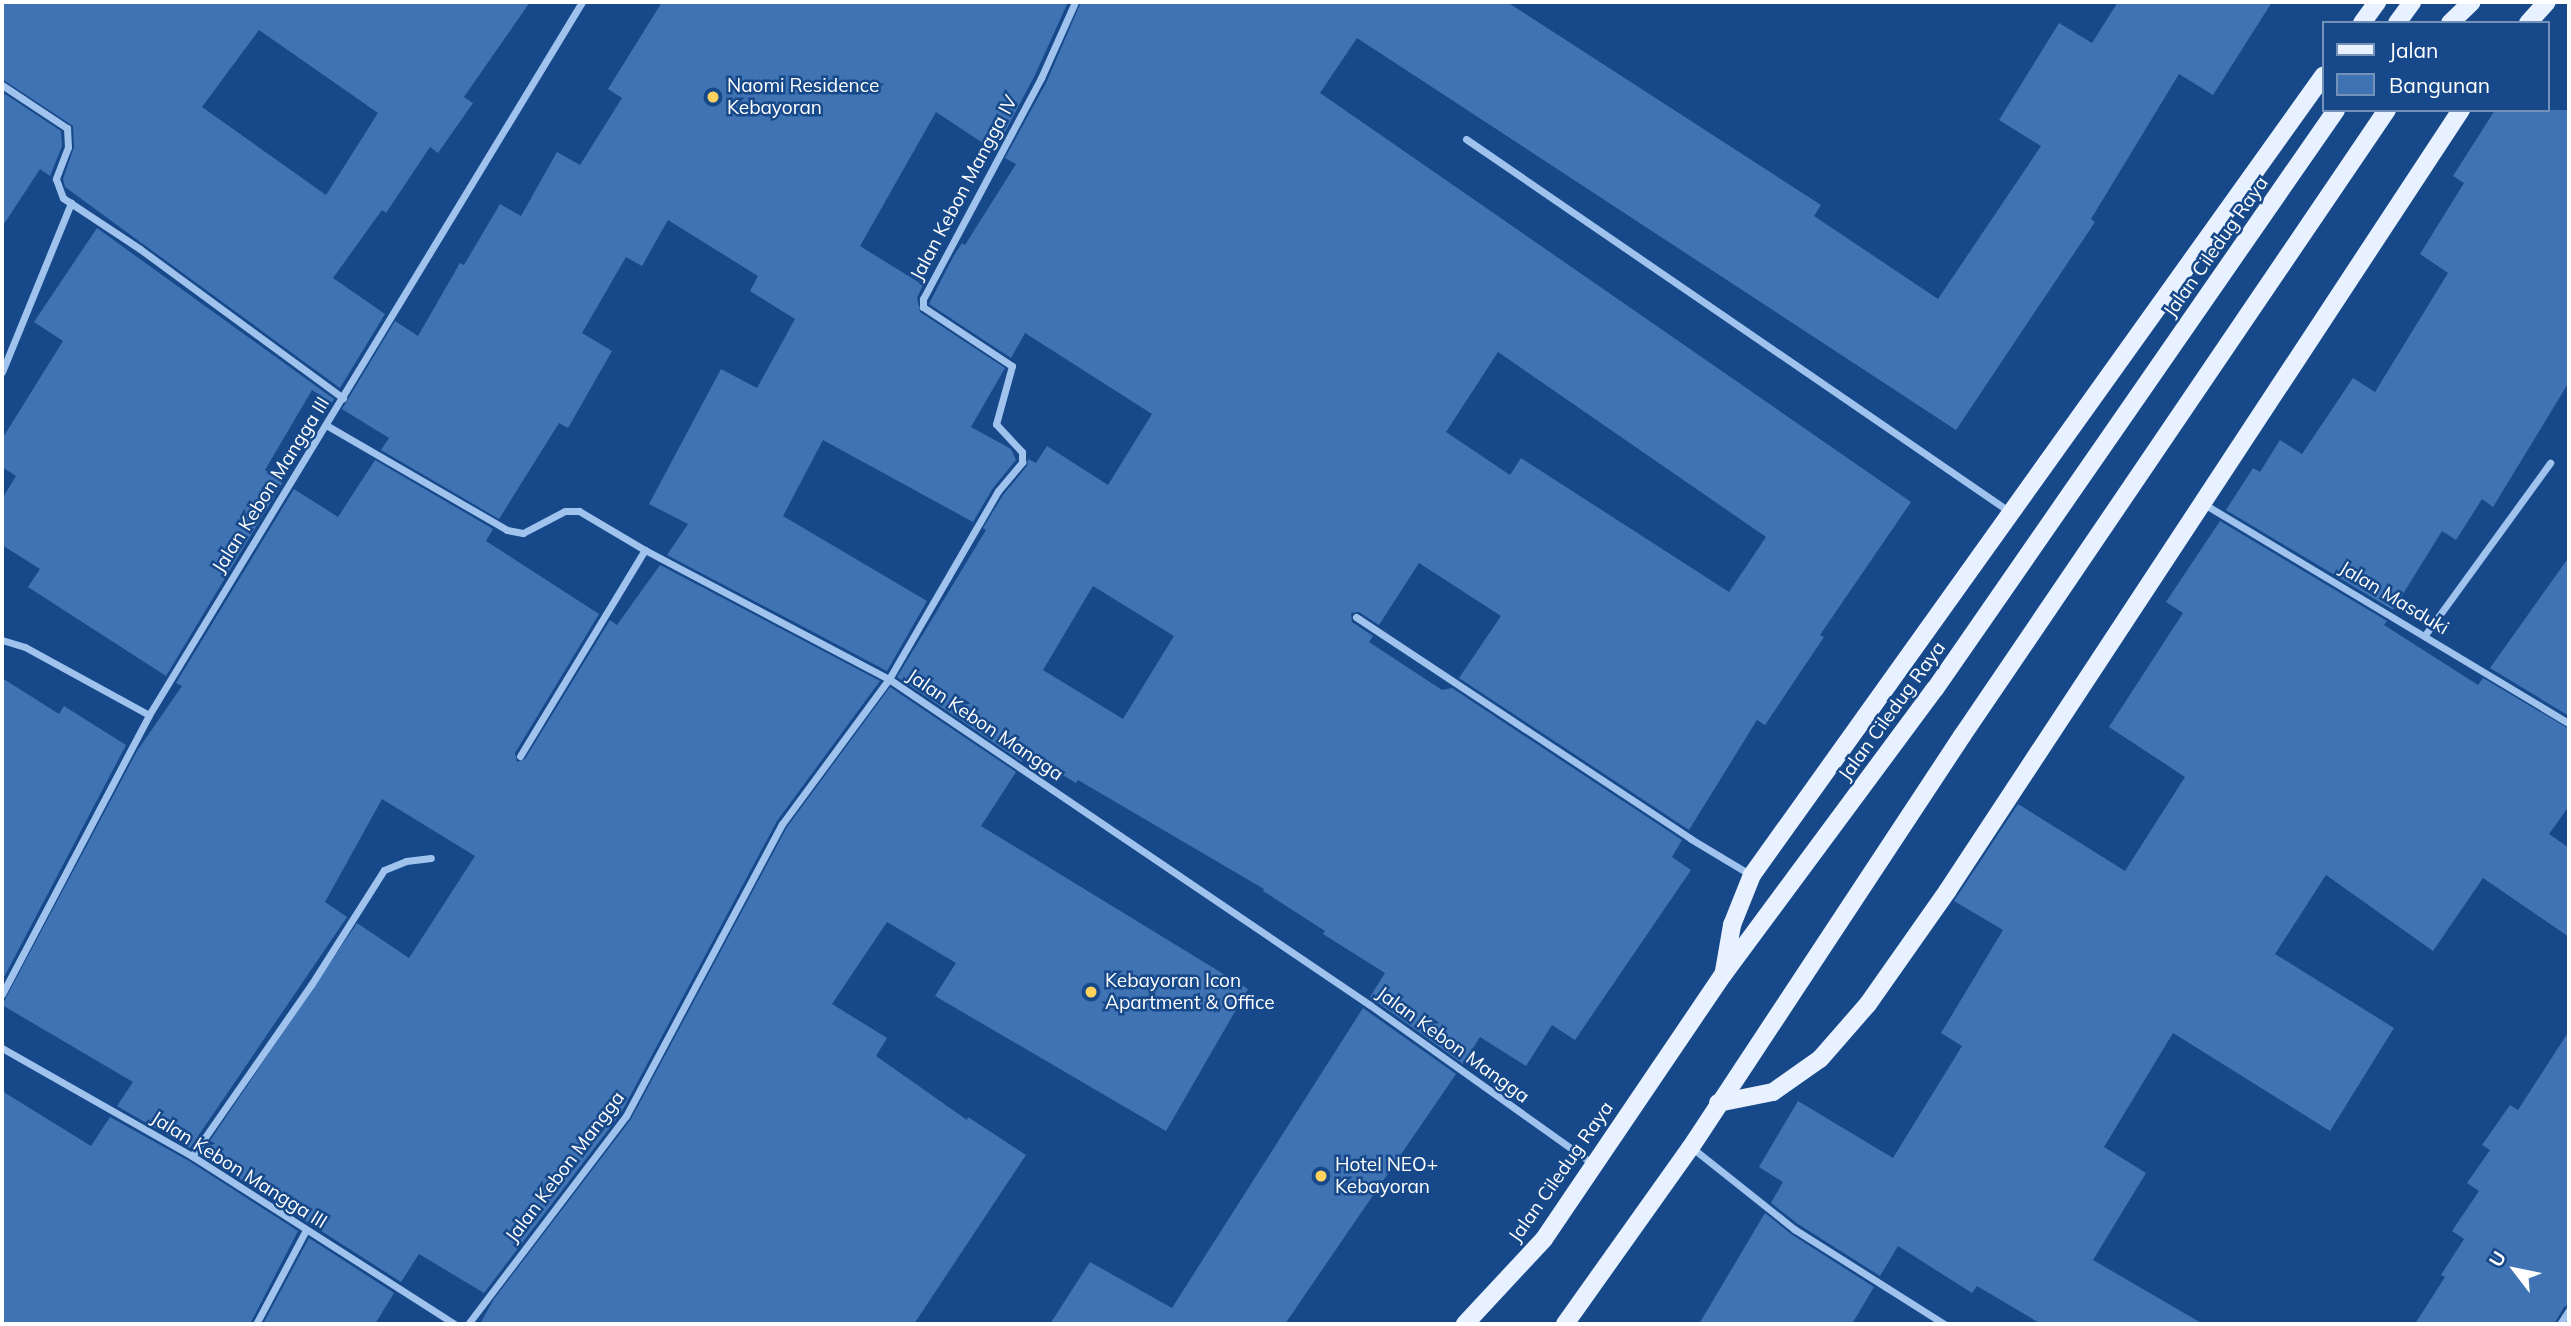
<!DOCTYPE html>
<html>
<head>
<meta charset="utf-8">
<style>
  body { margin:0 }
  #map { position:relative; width:2571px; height:1326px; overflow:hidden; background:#17498a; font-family:Mulish,sans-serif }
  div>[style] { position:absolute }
  .building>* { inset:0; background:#4073b3 }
  .street>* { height:7px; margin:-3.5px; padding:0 3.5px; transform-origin:3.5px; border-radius:3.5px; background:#a0c3ee }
  .primary>* { height:18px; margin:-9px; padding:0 9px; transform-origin:9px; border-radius:9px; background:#e7f1ff }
  .dots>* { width:19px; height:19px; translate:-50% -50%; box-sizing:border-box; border:4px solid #17498a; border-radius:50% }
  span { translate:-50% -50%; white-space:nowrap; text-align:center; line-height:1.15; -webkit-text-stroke:5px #17498a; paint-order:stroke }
  .poi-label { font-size:19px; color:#fff }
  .left { translate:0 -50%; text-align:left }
  .street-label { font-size:19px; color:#fff }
  .frame { position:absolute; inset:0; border:4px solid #fff; pointer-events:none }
  .legend { position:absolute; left:2322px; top:21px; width:228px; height:91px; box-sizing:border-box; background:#17498a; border:2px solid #7492b9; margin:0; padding:9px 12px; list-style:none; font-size:21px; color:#fff }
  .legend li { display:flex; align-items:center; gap:14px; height:35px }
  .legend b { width:35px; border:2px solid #7492b9 }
  .north { position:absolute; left:2480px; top:1235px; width:70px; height:70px; -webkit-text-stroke:5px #17498a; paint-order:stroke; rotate:302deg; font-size:19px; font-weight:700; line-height:28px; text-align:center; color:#fff }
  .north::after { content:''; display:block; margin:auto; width:24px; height:32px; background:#fff; clip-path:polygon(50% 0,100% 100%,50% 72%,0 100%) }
</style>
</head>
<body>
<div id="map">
  <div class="building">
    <i style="clip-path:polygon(evenodd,2px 2px,530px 2px,464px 97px,473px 103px,438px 153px,430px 147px,386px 213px,382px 210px,333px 278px,385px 314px,340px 388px,65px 187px,63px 179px,74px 147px,73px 126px,2px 79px,2px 2px,259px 30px,378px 113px,326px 195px,202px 107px,259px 30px)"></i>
    <i style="clip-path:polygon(662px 2px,1068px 2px,1035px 75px,995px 151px,936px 112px,860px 246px,923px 285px,917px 298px,920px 312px,1005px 368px,971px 427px,1011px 449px,1016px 460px,993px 488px,973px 522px,823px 440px,783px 516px,927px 601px,887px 671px,667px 555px,688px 524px,649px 504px,721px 369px,757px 388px,795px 319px,750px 291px,758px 276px,668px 220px,642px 266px,626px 257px,582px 333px,612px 351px,568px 428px,559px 423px,499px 519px,381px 450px,389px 438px,342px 409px,395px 321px,418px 336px,460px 263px,464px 265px,500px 204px,521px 216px,557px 152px,580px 165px,622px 98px,608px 89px)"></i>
    <i style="clip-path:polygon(evenodd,1081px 2px,1507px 2px,1821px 205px,1814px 216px,1938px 299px,2041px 146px,1999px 120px,2059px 23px,2092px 43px,2118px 2px,2272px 2px,2213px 95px,2179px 74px,2091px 219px,2095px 222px,1956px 430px,1357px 38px,1320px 93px,1911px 502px,1820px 635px,1824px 637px,1765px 725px,1757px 720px,1689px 830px,1459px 678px,1501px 616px,1419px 563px,1379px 625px,1359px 612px,1351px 613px,1352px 622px,1373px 636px,1369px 642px,1442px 690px,1452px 688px,1682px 840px,1672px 857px,1691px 870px,1575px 1040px,1552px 1025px,1526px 1066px,1480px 1037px,1463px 1064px,1370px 997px,1385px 973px,1323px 934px,1325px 931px,1263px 891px,1264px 889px,1078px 780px,1076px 783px,1028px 754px,1022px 762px,897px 677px,986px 530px,983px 528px,1003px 495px,1027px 466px,1028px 459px,1036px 463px,1047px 446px,1108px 485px,1152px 414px,1025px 333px,1011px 358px,929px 304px,953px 257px,962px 243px,965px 245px,1016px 164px,1005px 158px,1047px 81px,1081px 2px,1498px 352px,1766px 537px,1729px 592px,1521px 458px,1510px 475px,1446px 432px,1498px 352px,1081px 2px,1093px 586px,1174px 636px,1123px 719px,1043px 670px,1093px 586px)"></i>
    <i style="clip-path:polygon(2px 92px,61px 131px,62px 146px,50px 176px,40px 169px,2px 227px)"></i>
    <i style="clip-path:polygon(2495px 110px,2569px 110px,2569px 382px,2493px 507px,2482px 499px,2456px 540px,2442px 531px,2393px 610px,2226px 510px,2253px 468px,2260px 472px,2280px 440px,2302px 454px,2353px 378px,2375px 392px,2448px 273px,2420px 254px,2464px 183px,2453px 176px)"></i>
    <i style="clip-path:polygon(97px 228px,334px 399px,332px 403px,312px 390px,265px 470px,283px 482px,166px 676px,28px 587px,40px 569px,2px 545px,2px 499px,16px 476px,2px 467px,2px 439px,63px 341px,34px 322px)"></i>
    <i style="clip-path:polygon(375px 460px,493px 529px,486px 541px,599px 614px,515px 753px,517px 762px,525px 759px,610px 620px,617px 625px,660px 565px,880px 681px,777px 821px,621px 1113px,484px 1293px,419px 1254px,401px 1282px,201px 1154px,357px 923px,409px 958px,475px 856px,382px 799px,325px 902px,347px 917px,190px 1148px,117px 1106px,133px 1082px,2px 1005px,137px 751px,182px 686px,176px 683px,294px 489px,338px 517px)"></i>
    <i style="clip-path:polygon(2220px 521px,2387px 621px,2384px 625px,2478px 685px,2483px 678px,2569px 729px,2569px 806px,2549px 834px,2569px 848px,2569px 937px,2483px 878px,2433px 951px,2326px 875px,2275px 954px,2394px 1028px,2330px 1131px,2173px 1033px,2104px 1147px,2146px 1173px,2093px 1260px,2203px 1324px,2041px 1324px,1977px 1286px,1972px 1293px,1898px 1246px,1880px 1276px,1798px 1224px,1771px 1203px,1783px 1182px,1759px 1167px,1798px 1101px,1893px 1158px,1962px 1046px,1941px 1033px,2003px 930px,1954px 901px,2018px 804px,2125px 871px,2185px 777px,2109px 727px,2183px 613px,2166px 602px)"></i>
    <i style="clip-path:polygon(2569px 557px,2569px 716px,2490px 668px)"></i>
    <i style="clip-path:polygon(2px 678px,59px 714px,64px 706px,126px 745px,2px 981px)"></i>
    <i style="clip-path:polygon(890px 687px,1016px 772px,981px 826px,1248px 989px,1166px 1131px,935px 996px,956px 963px,887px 922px,832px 1004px,887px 1038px,876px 1056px,967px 1120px,968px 1117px,1026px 1155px,914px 1324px,480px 1324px,494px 1299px,631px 1119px,787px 827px)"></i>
    <i style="clip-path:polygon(1363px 1008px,1456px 1074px,1285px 1324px,1050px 1324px,1090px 1262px,1172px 1308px)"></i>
    <i style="clip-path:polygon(2569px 1031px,2569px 1304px,2564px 1307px,2554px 1324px,2415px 1324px,2445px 1277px,2441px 1275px,2464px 1239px,2452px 1231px,2479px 1191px,2467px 1183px,2490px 1150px,2482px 1145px,2510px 1105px,2518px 1110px)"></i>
    <i style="clip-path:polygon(2px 1091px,91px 1146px,110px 1117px,189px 1161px,298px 1231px,250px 1324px,2px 1324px)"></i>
    <i style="clip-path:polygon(1765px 1213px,1791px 1234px,1874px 1287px,1852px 1324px,1699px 1324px)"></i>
    <i style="clip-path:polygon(309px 1238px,394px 1293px,375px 1324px,263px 1324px)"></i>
  </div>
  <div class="street">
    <i style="left:2px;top:85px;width:78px;rotate:33.5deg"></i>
    <i style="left:67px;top:128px;width:19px;rotate:87deg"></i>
    <i style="left:68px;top:147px;width:34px;rotate:111deg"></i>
    <i style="left:56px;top:179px;width:20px;rotate:70deg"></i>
    <i style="left:63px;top:198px;width:92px;rotate:33.5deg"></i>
    <i style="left:140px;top:249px;width:252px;rotate:36.3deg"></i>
    <i style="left:1466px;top:139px;width:660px;rotate:34.44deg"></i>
    <i style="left:2px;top:372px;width:183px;rotate:-67.8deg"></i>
    <i style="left:326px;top:425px;width:209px;rotate:30.1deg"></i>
    <i style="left:507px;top:530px;width:16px;rotate:11deg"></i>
    <i style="left:523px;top:533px;width:47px;rotate:-27.6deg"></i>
    <i style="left:565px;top:511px;width:14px"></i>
    <i style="left:579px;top:511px;width:77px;rotate:30.6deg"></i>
    <i style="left:645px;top:550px;width:276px;rotate:27.9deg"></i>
    <i style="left:889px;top:679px;width:581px;rotate:34.13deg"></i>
    <i style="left:1370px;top:1005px;width:275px;rotate:35.5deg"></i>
    <i style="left:2204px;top:504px;width:426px;rotate:31deg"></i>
    <i style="left:1356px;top:617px;width:402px;rotate:33.5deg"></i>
    <i style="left:1691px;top:839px;width:70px;rotate:31deg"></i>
    <i style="left:2425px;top:635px;width:213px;rotate:-54deg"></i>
    <i style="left:2px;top:640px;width:24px;rotate:17deg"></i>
    <i style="left:25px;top:647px;width:141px;rotate:28.7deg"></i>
    <i style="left:520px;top:756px;width:241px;rotate:-58.8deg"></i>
    <i style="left:2px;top:994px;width:315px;rotate:-62.2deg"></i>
    <i style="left:149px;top:715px;width:834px;rotate:-58.73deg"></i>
    <i style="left:2px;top:1048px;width:219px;rotate:29.6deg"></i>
    <i style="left:192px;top:1156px;width:312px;rotate:32.6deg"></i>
    <i style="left:1691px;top:1147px;width:132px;rotate:38.5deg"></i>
    <i style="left:1794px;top:1229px;width:178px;rotate:32.3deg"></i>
    <i style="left:192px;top:1156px;width:208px;rotate:-55.2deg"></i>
    <i style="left:311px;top:985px;width:136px;rotate:-57.6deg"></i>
    <i style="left:384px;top:870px;width:24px;rotate:-22deg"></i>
    <i style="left:406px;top:861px;width:25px;rotate:-7deg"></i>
    <i style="left:256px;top:1324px;width:106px;rotate:-62deg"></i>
    <i style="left:468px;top:1324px;width:261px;rotate:-52.8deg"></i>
    <i style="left:626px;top:1116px;width:331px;rotate:-61.9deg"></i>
    <i style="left:782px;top:824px;width:180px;rotate:-53.6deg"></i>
    <i style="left:889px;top:679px;width:217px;rotate:-59.9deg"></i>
    <i style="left:998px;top:491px;width:38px;rotate:-50deg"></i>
    <i style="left:1022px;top:462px;width:10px;rotate:-90deg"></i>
    <i style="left:1022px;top:452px;width:38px;rotate:-133deg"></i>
    <i style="left:996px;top:424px;width:60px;rotate:-74.6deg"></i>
    <i style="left:1012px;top:366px;width:107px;rotate:-146.5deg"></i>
    <i style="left:923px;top:307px;width:8px;rotate:-90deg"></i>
    <i style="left:923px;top:299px;width:251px;rotate:-61.9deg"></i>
    <i style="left:1041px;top:78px;width:83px;rotate:-65.9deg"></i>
    <i style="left:2560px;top:1324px;width:17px;rotate:-57deg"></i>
  </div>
  <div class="primary">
    <i style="left:2362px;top:23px;width:26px;rotate:-54deg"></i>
    <i style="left:2397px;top:23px;width:26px;rotate:-54deg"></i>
    <i style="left:2450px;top:23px;width:30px;rotate:-44deg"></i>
    <i style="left:2528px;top:23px;width:28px;rotate:-48deg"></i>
    <i style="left:1724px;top:971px;width:47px;rotate:-80.1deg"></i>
    <i style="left:1732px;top:925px;width:54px;rotate:-68.2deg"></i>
    <i style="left:1752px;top:875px;width:983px;rotate:-54.44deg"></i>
    <i style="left:1718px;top:1103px;width:56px;rotate:-11.3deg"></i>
    <i style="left:1773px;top:1092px;width:57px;rotate:-35.1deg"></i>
    <i style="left:1820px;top:1059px;width:73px;rotate:-48.9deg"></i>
    <i style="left:1868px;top:1004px;width:139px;rotate:-54.9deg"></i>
    <i style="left:1948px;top:890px;width:934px;rotate:-56.67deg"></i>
    <i style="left:1465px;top:1324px;width:116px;rotate:-47.1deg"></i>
    <i style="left:1544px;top:1239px;width:319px;rotate:-55.9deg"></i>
    <i style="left:1723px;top:975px;width:356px;rotate:-53.5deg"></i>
    <i style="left:1935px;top:689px;width:704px;rotate:-55.29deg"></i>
    <i style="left:1565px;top:1324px;width:217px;rotate:-54.6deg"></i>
    <i style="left:1691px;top:1147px;width:492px;rotate:-56.6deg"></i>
    <i style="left:1962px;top:736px;width:757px;rotate:-55.83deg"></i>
  </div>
  <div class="dots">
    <i style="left:713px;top:97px;background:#ffd15d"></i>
    <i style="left:1091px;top:992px;background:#ffd15d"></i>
    <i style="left:1321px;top:1176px;background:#ffd15d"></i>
  </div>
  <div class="poi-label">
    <span class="left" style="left:727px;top:97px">Naomi Residence<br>Kebayoran</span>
    <span class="left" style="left:1105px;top:992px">Kebayoran Icon<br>Apartment &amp; Office</span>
    <span class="left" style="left:1335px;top:1176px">Hotel NEO+<br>Kebayoran</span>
  </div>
  <div class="street-label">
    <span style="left:964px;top:188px;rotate:-62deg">Jalan Kebon Mangga IV</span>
    <span style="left:2216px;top:247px;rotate:-55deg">Jalan Ciledug Raya</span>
    <span style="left:271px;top:485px;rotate:-58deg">Jalan Kebon Mangga III</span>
    <span style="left:2394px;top:598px;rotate:31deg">Jalan Masduki</span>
    <span style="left:1892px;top:711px;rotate:-54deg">Jalan Ciledug Raya</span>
    <span style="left:985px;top:725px;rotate:34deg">Jalan Kebon Mangga</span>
    <span style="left:1453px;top:1045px;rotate:36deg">Jalan Kebon Mangga</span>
    <span style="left:565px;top:1167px;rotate:-53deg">Jalan Kebon Mangga</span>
    <span style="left:239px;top:1170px;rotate:32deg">Jalan Kebon Mangga III</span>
    <span style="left:1561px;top:1172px;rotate:-55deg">Jalan Ciledug Raya</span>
  </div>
  <div class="frame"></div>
  <ul class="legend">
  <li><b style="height:9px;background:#e7f1ff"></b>Jalan</li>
  <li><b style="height:19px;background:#4073b3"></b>Bangunan</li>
  </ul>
  <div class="north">U</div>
</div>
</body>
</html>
